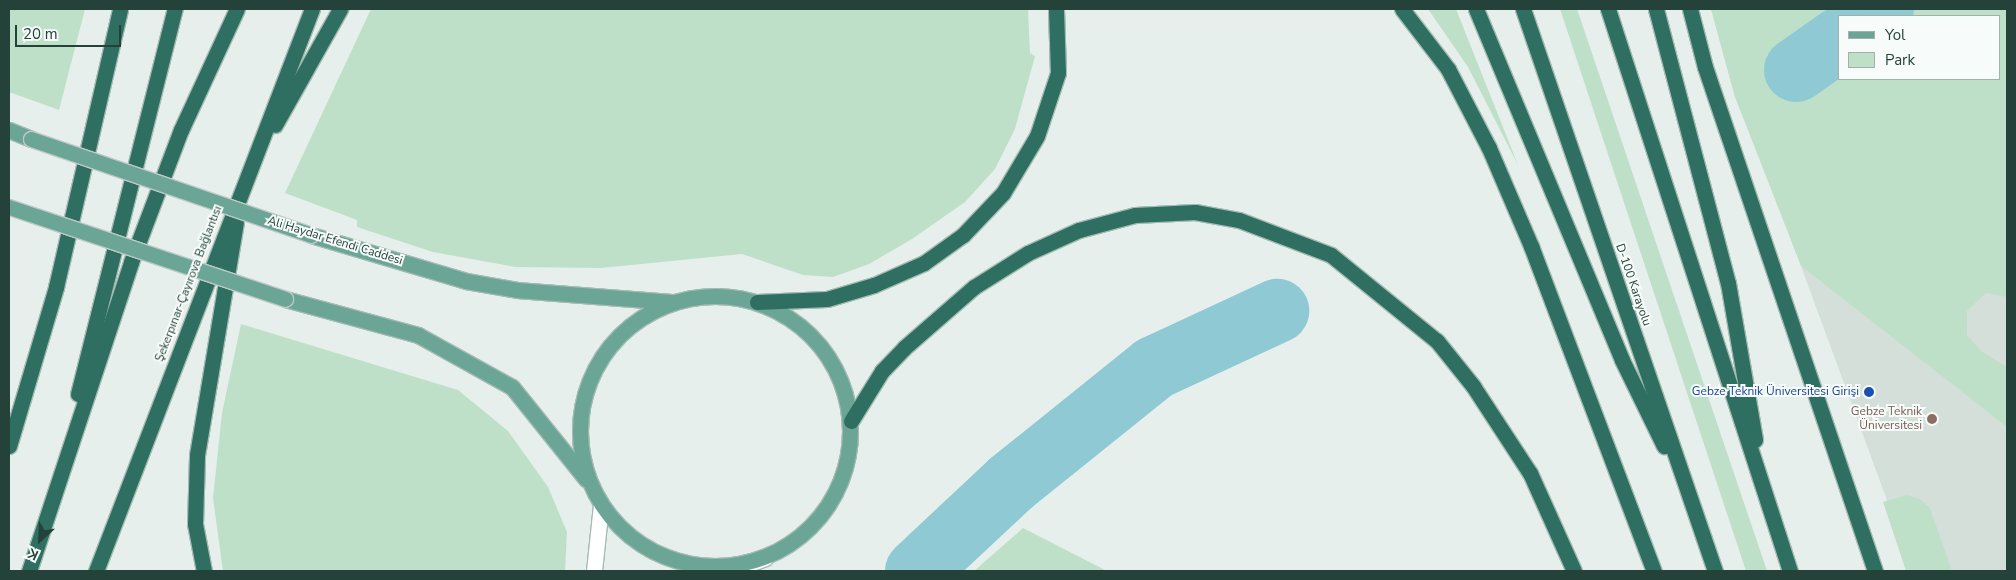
<!DOCTYPE html>
<html>
<head>
<meta charset="utf-8">
<style>
  body { margin:0 }
  #map { position:relative; width:2016px; height:580px; overflow:hidden; background:#e6efeb; font-family:"Nunito Sans",sans-serif }
  div>[style] { position:absolute }
  .built>* { inset:0; background:#d4dfda }
  .green>* { inset:0; background:#bfe0c8 }
  .river>* { height:64px; margin:-32px; padding:0 32px; transform-origin:32px; border-radius:32px; background:#8ec9d4 }
  .roads { filter:drop-shadow(1px 0 #a4bbb3) drop-shadow(-1px 0 #a4bbb3) drop-shadow(0 1px #a4bbb3) drop-shadow(0 -1px #a4bbb3) }
  .secondary>* { height:15px; margin:-7.5px; padding:0 7.5px; transform-origin:7.5px; border-radius:7.5px; background:#fff }
  .primary>* { height:15px; margin:-7.5px; padding:0 7.5px; transform-origin:7.5px; border-radius:7.5px; background:#6aa596 }
  .primary>.ring { margin:-7.5px; padding:0; box-sizing:content-box; background:none; border:15px solid #6aa596; border-radius:50% }
  .highway>* { height:15px; margin:-7.5px; padding:0 7.5px; transform-origin:7.5px; border-radius:7.5px; background:#2f6f62 }
  .bridges { filter:drop-shadow(1px 0 #c2cac8) drop-shadow(-1px 0 #c2cac8) drop-shadow(0 1px #c2cac8) drop-shadow(0 -1px #c2cac8) }
  .primary-bridge>* { height:15px; margin:-7.5px; padding:0 7.5px; transform-origin:7.5px; border-radius:7.5px; background:#6aa596 }
  .dots>* { width:14px; height:14px; translate:-50% -50%; box-sizing:border-box; border:2px solid #f7fbf9; border-radius:50% }
  span { translate:-50% -50%; white-space:nowrap; text-align:center; line-height:1.15; -webkit-text-stroke:4px #f7fbf9; paint-order:stroke }
  .street-label { font-size:12px; color:#24423a }
  .transit-label { font-size:12px; color:#164399 }
  .right { translate:-100% -50%; text-align:right }
  .education-label { font-size:12px; color:#785e54 }
  .frame { position:absolute; inset:0; border:10px solid #24423a; pointer-events:none }
  .legend { position:absolute; left:1838px; top:15px; width:162px; height:65px; box-sizing:border-box; background:#f7fbf9; border:1px solid #a3b1ad; margin:0; padding:6px 9px; list-style:none; font-size:15px; color:#24423a }
  .legend li { display:flex; align-items:center; gap:10px; height:25px }
  .legend b { width:25px; border:1px solid #a3b1ad }
  .north { position:absolute; left:15px; top:515px; width:50px; height:50px; -webkit-text-stroke:4px #f7fbf9; paint-order:stroke; rotate:205deg; font-size:14px; font-weight:700; line-height:20px; text-align:center; color:#24423a }
  .north::after { content:''; display:block; margin:auto; width:18px; height:22px; background:#24423a; clip-path:polygon(50% 0,100% 100%,50% 72%,0 100%) }
  .scale { position:absolute; left:15px; top:25px; width:106px; height:22px; box-sizing:border-box; border:2px solid #24423a; border-top:0; padding-left:6px; font-size:15px; line-height:18px; white-space:nowrap; color:#24423a; -webkit-text-stroke:4px #f7fbf9; paint-order:stroke }
</style>
</head>
<body>
<div id="map">
  <div class="built">
    <i style="clip-path:polygon(evenodd,1711px 9px,2007px 9px,2007px 571px,1913px 571px,1755px 141px,1735px 97px,1711px 9px,1840px 16px,2000px 16px,2000px 79px,1840px 79px,1840px 16px)"></i>
  </div>
  <div class="green">
    <i style="clip-path:polygon(9px 9px,85px 9px,59px 110px,9px 92px)"></i>
    <i style="clip-path:polygon(371px 9px,1028px 9px,1030px 53px,1035px 56px,1015px 129px,995px 169px,965px 202px,912px 239px,869px 264px,833px 277px,803px 275px,742px 254px,601px 268px,515px 267px,433px 252px,357px 227px,357px 220px,285px 193px)"></i>
    <i style="clip-path:polygon(1428px 9px,1456px 9px,1518px 165px,1468px 67px)"></i>
    <i style="clip-path:polygon(1560px 9px,1577px 9px,1767px 571px,1746px 571px)"></i>
    <i style="clip-path:polygon(evenodd,1711px 9px,2007px 9px,2007px 297px,1986px 293px,1967px 311px,1967px 335px,1981px 351px,2007px 367px,2007px 427px,1801px 266px,1735px 97px,1711px 9px,1840px 16px,2000px 16px,2000px 79px,1840px 79px,1840px 16px)"></i>
    <i style="clip-path:polygon(241px 324px,458px 390px,508px 431px,548px 487px,567px 532px,565px 571px,223px 571px,213px 498px,222px 413px)"></i>
    <i style="clip-path:polygon(1907px 495px,1920px 499px,1930px 508px,1952px 571px,1906px 571px,1883px 502px)"></i>
    <i style="clip-path:polygon(1023px 528px,1107px 571px,974px 571px)"></i>
  </div>
  <div class="river">
    <i style="left:1872px;top:16px;width:12px;rotate:-35deg"></i>
    <i style="left:1796px;top:70px;width:54px;rotate:-35.2deg"></i>
    <i style="left:917px;top:571px;width:129px;rotate:-43.1deg"></i>
    <i style="left:1011px;top:483px;width:184px;rotate:-38.8deg"></i>
    <i style="left:1154px;top:368px;width:136px;rotate:-24.9deg"></i>
  </div>
  <div class="roads">
    <div class="secondary">
      <i style="left:594px;top:571px;width:67px;rotate:-84deg"></i>
      <i style="left:730px;top:571px;width:37px;rotate:-20deg"></i>
    </div>
    <div class="primary">
      <i style="left:9px;top:130px;width:24px;rotate:22deg"></i>
      <i style="left:311px;top:235px;width:162px;rotate:16.5deg"></i>
      <i style="left:466px;top:281px;width:53px;rotate:9.8deg"></i>
      <i style="left:518px;top:290px;width:153px;rotate:4.5deg"></i>
      <i class="ring" style="left:580px;top:296px;width:255px;height:255px"></i>
      <i style="left:285px;top:299px;width:138px;rotate:15.1deg"></i>
      <i style="left:418px;top:335px;width:107px;rotate:29deg"></i>
      <i style="left:512px;top:387px;width:118px;rotate:51.2deg"></i>
    </div>
    <div class="highway">
      <i style="left:1402px;top:9px;width:76px;rotate:52.5deg"></i>
      <i style="left:1448px;top:69px;width:89px;rotate:62.6deg"></i>
      <i style="left:1489px;top:148px;width:107px;rotate:66.8deg"></i>
      <i style="left:1531px;top:246px;width:347px;rotate:69.3deg"></i>
      <i style="left:1476px;top:9px;width:380px;rotate:67.4deg"></i>
      <i style="left:1622px;top:360px;width:96px;rotate:64deg"></i>
      <i style="left:1523px;top:9px;width:594px;rotate:71.14deg"></i>
      <i style="left:1608px;top:9px;width:591px;rotate:72.06deg"></i>
      <i style="left:1656px;top:9px;width:283px;rotate:75.3deg"></i>
      <i style="left:1728px;top:283px;width:159px;rotate:80.2deg"></i>
      <i style="left:1690px;top:9px;width:60px;rotate:75.5deg"></i>
      <i style="left:1705px;top:67px;width:532px;rotate:71.36deg"></i>
      <i style="left:275px;top:125px;width:133px;rotate:-60.7deg"></i>
      <i style="left:757px;top:302px;width:70px;rotate:-2.5deg"></i>
      <i style="left:827px;top:299px;width:49px;rotate:-16.6deg"></i>
      <i style="left:874px;top:285px;width:55px;rotate:-23.7deg"></i>
      <i style="left:924px;top:263px;width:48px;rotate:-35.7deg"></i>
      <i style="left:963px;top:235px;width:58px;rotate:-46.4deg"></i>
      <i style="left:1003px;top:193px;width:66px;rotate:-59.2deg"></i>
      <i style="left:1037px;top:136px;width:66px;rotate:-71.6deg"></i>
      <i style="left:1058px;top:73px;width:64px;rotate:-91.8deg"></i>
      <i style="left:78px;top:394px;width:397px;rotate:-75.9deg"></i>
      <i style="left:851px;top:421px;width:59px;rotate:-58.2deg"></i>
      <i style="left:882px;top:371px;width:32px;rotate:-46deg"></i>
      <i style="left:904px;top:348px;width:93px;rotate:-41.1deg"></i>
      <i style="left:974px;top:287px;width:64px;rotate:-32.2deg"></i>
      <i style="left:1028px;top:253px;width:56px;rotate:-24.3deg"></i>
      <i style="left:1079px;top:230px;width:58px;rotate:-15deg"></i>
      <i style="left:1135px;top:215px;width:60px;rotate:-2.9deg"></i>
      <i style="left:1195px;top:212px;width:45px;rotate:10.3deg"></i>
      <i style="left:1239px;top:220px;width:98px;rotate:20.8deg"></i>
      <i style="left:1331px;top:255px;width:136px;rotate:39.1deg"></i>
      <i style="left:1437px;top:341px;width:58px;rotate:51.3deg"></i>
      <i style="left:1473px;top:386px;width:104px;rotate:56.8deg"></i>
      <i style="left:1530px;top:473px;width:107px;rotate:65.8deg"></i>
      <i style="left:9px;top:446px;width:166px;rotate:-73.5deg"></i>
      <i style="left:56px;top:287px;width:285px;rotate:-77deg"></i>
      <i style="left:29px;top:571px;width:325px;rotate:-71.7deg"></i>
      <i style="left:131px;top:262px;width:141px;rotate:-69.3deg"></i>
      <i style="left:181px;top:130px;width:133px;rotate:-65.2deg"></i>
      <i style="left:96px;top:571px;width:602px;rotate:-68.98deg"></i>
      <i style="left:204px;top:571px;width:48px;rotate:-100.8deg"></i>
      <i style="left:195px;top:524px;width:69px;rotate:-88.3deg"></i>
      <i style="left:197px;top:455px;width:236px;rotate:-80.5deg"></i>
    </div>
  </div>
  <div class="bridges">
    <div class="primary-bridge">
      <i style="left:31px;top:139px;width:296px;rotate:18.9deg"></i>
      <i style="left:9px;top:207px;width:291px;rotate:18.4deg"></i>
    </div>
  </div>
  <div class="dots">
    <i style="left:1869px;top:392px;background:#1a4fb4"></i>
    <i style="left:1932px;top:419px;background:#8d6e63"></i>
  </div>
  <div class="street-label">
    <span style="left:335px;top:241px;rotate:17deg">Ali Haydar Efendi Caddesi</span>
    <span style="left:189px;top:284px;rotate:-69deg">Şekerpınar-Çayırova Bağlantısı</span>
    <span style="left:1633px;top:285px;rotate:71deg">D-100 Karayolu</span>
  </div>
  <div class="transit-label">
    <span class="right" style="left:1859px;top:392px">Gebze Teknik Üniversitesi Girişi</span>
  </div>
  <div class="education-label">
    <span class="right" style="left:1922px;top:419px">Gebze Teknik<br>Üniversitesi</span>
  </div>
  <div class="frame"></div>
  <ul class="legend">
  <li><b style="height:6px;background:#6aa596"></b>Yol</li>
  <li><b style="height:14px;background:#bfe0c8"></b>Park</li>
  </ul>
  <div class="north">K</div>
  <div class="scale">20 m</div>
</div>
</body>
</html>
